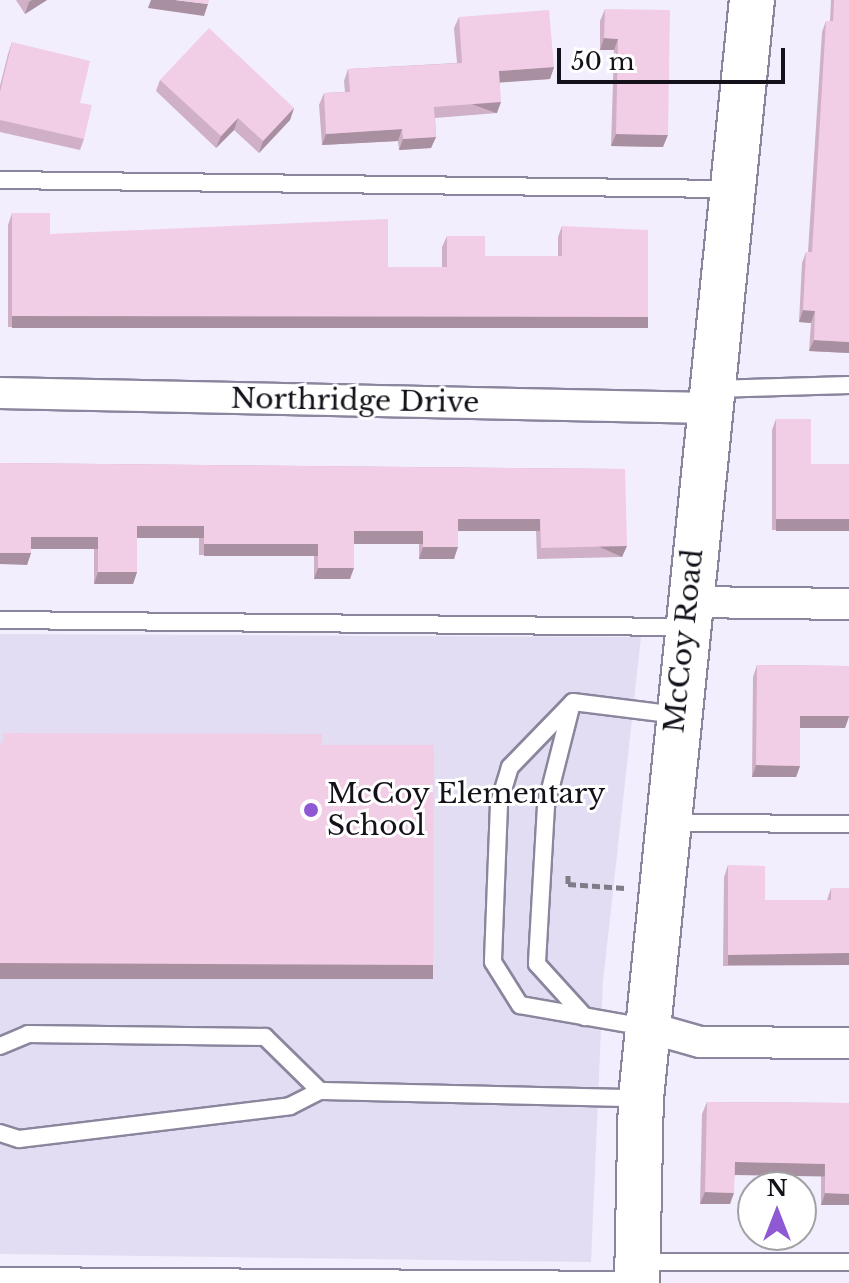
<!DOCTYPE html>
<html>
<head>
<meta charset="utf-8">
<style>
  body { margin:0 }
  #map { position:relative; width:849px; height:1283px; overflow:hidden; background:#f2eefe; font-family:"Libre Baskerville",serif }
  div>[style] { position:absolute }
  .built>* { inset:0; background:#e2ddf2 }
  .path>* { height:5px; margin-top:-2.5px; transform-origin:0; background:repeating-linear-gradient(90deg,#7f7c88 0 8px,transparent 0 12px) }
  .roads { filter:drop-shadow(2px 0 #8b859d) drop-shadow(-2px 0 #8b859d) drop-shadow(0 2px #8b859d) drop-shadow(0 -2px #8b859d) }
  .lane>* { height:16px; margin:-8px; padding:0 8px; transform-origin:8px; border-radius:8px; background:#fff }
  .street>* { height:30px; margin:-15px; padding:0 15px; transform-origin:15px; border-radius:15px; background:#fff }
  .secondary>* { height:44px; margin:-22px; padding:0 22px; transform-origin:22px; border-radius:22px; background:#fff }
  .wall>* { inset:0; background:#cfb0c6 }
  .shaded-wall>* { inset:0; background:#a990a1; transform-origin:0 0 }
  .building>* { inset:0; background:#f1cde6 }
  .dots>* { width:22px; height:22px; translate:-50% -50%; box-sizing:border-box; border:4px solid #fff; border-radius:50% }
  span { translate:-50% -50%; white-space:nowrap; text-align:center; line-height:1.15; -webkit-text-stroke:6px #fff; paint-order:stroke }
  .street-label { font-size:28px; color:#14111a }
  .poi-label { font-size:28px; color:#14111a }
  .left { translate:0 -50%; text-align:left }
  .north { position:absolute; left:737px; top:1171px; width:80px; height:80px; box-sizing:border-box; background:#fff; border:2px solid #a1a0a3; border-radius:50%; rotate:0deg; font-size:22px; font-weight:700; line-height:32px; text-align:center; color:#14111a }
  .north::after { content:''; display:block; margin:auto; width:28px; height:36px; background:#8e59d2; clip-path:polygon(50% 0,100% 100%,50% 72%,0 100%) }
  .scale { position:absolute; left:557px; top:48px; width:228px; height:36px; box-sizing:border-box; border:4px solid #14111a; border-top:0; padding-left:10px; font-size:24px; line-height:28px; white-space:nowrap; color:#14111a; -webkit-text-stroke:6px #fff; paint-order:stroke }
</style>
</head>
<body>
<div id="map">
  <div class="built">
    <i style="clip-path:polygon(0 634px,641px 637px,603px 982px,591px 1262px,0 1254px)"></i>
  </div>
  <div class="path">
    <i style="left:568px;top:875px;width:9px;rotate:90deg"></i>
    <i style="left:568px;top:884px;width:57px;rotate:4deg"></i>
  </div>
  <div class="roads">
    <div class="lane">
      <i style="left:0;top:180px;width:730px;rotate:0.71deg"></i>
      <i style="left:713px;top:389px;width:136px;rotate:-1.7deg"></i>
      <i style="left:0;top:620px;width:685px;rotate:0.59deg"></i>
      <i style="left:573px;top:702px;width:91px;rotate:134.1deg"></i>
      <i style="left:510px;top:767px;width:39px;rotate:107deg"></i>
      <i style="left:499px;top:804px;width:158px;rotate:92.2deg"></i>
      <i style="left:493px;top:962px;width:51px;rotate:57.9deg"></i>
      <i style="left:520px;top:1005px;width:128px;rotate:9.9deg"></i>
      <i style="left:573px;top:702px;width:105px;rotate:7.1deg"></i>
      <i style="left:572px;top:703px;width:106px;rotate:104.2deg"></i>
      <i style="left:546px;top:806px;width:158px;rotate:93.3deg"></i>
      <i style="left:537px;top:964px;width:72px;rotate:47.8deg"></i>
      <i style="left:672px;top:823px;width:177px;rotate:0.3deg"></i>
      <i style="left:0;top:1046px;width:30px;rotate:-23deg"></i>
      <i style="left:28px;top:1034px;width:237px;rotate:0.7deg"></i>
      <i style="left:265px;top:1037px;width:77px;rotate:44.5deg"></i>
      <i style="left:0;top:1133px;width:20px;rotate:18deg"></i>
      <i style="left:19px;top:1139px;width:273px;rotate:-6.9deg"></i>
      <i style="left:290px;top:1106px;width:34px;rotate:-27deg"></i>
      <i style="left:320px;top:1091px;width:319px;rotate:1.3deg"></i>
      <i style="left:639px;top:1262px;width:210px"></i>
      <i style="left:0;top:1276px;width:636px;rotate:0.36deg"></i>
    </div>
    <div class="street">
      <i style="left:0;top:393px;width:709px;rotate:1.21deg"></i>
      <i style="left:688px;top:602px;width:161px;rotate:0.7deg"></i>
      <i style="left:647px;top:1027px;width:55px;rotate:15.8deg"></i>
      <i style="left:700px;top:1042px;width:149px;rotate:0.4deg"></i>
    </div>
    <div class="secondary">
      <i style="left:637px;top:1283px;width:185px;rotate:-88.8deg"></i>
      <i style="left:641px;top:1098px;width:1104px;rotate:-84.23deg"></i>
    </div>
  </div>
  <div class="wall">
    <i style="clip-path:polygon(16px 0,47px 0,25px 14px)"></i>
    <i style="clip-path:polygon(831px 0,849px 0,849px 353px,809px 351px,811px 323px,799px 322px,802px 263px,806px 252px,808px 252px,822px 32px,826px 21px,830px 21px)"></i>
    <i style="clip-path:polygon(605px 9px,663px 147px,611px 146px,614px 50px,600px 50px,600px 21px)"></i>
    <i style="clip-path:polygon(459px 17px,554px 67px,550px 79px,500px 82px,497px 113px,435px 118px,436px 137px,431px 148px,399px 150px,398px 141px,322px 145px,319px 105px,324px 93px,345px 92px,344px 81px,348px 69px,457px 63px,454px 28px)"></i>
    <i style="clip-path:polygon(12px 42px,80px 103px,84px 139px,80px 150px,0 132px,0 86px,8px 54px)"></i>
    <i style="clip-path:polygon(160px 80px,294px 108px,290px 120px,259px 153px,234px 130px,216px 148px,156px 91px)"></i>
    <i style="clip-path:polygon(12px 213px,50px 234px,388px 267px,442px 267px,442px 247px,447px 236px,485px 256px,558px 256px,558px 237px,562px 226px,648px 317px,643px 328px,8px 327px,8px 225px)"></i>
    <i style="clip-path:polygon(776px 419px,811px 464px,849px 464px,849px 530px,772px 530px,772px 430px)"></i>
    <i style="clip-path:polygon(0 463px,625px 469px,622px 557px,537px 559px,536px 530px,458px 530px,454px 559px,419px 559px,419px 543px,354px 543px,350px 579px,314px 579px,314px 555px,199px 555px,199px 537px,137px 537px,137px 572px,133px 584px,94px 584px,94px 548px,31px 548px,31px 553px,27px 565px)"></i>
    <i style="clip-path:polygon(757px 665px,849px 666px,849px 717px,845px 728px,800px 728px,800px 766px,796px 777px,752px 777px,753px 677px)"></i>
    <i style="clip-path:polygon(728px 865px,765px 900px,827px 900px,831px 888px,849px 965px,723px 966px,724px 877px)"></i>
    <i style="clip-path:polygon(707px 1102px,849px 1103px,849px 1205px,821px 1205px,821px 1176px,735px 1174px,730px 1204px,700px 1204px,702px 1114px)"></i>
  </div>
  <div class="shaded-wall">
    <i style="clip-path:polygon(32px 0,47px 0,25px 14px,29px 2px)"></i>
    <i style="clip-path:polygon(151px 0,175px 0,208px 4px,204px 16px,148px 8px)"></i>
    <i style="clip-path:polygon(604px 38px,618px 39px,614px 50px,600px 50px)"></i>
    <i style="clip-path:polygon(554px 67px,550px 79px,494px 83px,499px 71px)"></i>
    <i style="left:501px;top:102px;width:12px;height:67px;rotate:110deg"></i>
    <i style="clip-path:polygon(294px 108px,290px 120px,259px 153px,263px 141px)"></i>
    <i style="clip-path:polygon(238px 118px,234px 130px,216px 148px,221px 136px)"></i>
    <i style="clip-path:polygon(402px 129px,398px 141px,322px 145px,326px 134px)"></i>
    <i style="clip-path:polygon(616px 134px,668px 135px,663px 147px,611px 146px)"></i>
    <i style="clip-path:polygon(436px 137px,431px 148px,399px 150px,403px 139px)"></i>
    <i style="clip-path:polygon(803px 310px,815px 311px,811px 323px,799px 322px)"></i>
    <i style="left:12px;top:316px;width:636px;height:12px"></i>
    <i style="clip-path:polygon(814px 340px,849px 342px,849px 353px,809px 351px)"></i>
    <i style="left:458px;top:519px;width:82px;height:12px"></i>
    <i style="left:776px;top:519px;width:73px;height:12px"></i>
    <i style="left:137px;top:526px;width:67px;height:12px"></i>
    <i style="left:354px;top:531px;width:69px;height:13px"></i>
    <i style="left:31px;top:537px;width:67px;height:12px"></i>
    <i style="left:204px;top:544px;width:114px;height:12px"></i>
    <i style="left:627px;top:546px;width:12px;height:86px;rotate:114deg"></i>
    <i style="clip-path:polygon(423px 547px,458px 547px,454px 559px,419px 559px)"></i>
    <i style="clip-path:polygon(0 553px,31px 553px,27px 565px,0 564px)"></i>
    <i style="clip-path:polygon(318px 568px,354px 568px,350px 579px,314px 579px)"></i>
    <i style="clip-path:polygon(98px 572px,137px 572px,133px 584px,94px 584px)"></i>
    <i style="clip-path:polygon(800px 716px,849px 716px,845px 728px,796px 728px)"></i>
    <i style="clip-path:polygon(756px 765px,800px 766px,796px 777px,752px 777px)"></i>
    <i style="left:849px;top:953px;width:12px;height:121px;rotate:90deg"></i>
    <i style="left:0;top:963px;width:433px;height:16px"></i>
    <i style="left:735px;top:1162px;width:90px;height:13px;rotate:1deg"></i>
    <i style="clip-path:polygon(705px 1192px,734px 1193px,730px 1204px,700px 1204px)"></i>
    <i style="clip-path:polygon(825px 1193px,849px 1194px,849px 1205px,821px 1205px)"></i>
  </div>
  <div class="building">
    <i style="clip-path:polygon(175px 0,209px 0,208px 4px)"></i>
    <i style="clip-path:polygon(834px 0,849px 0,849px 342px,814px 340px,815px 311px,803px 310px,806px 252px,812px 252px,826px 21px,833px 21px)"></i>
    <i style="clip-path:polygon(605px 9px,670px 10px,668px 135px,616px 134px,618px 39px,604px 38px)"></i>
    <i style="clip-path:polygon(549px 10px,554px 67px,499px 71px,501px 102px,434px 107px,436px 137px,403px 139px,402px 129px,326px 134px,324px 93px,350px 92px,348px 69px,462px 63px,459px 17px)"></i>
    <i style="clip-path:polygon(209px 28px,294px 108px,263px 141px,238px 118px,221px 136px,160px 80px)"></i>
    <i style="clip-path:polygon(12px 42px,90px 61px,80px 103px,92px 105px,84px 139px,0 120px,0 92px)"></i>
    <i style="clip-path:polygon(12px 213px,50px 213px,50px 234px,388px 219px,388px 267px,447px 267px,447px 236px,485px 236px,485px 256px,562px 256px,562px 226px,648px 230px,648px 317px,12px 316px)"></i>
    <i style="clip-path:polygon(776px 419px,811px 419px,811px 464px,849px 464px,849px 519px,776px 519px)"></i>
    <i style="clip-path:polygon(0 463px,625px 469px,627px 546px,541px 548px,540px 519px,458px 519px,458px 547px,423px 547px,423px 531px,354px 531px,354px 568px,318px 568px,318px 544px,204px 544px,204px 526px,137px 526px,137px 572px,98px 572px,98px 537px,31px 537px,31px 553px,0 553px)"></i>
    <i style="clip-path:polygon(757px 665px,849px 666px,849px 716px,800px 716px,800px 766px,756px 765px)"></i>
    <i style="clip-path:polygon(3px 733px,322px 734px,322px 745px,434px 745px,433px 965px,0 963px,0 743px,3px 743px)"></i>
    <i style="clip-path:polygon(728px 865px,765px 866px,765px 900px,831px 900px,831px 888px,849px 888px,849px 953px,728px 955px)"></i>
    <i style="clip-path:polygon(707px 1102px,849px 1103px,849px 1194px,825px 1193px,825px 1164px,735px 1162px,734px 1193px,705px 1192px)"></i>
  </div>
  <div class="dots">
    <i style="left:311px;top:810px;background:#8e59d2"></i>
  </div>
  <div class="street-label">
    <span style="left:355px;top:401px;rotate:1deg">Northridge Drive</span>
    <span style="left:684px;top:641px;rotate:-84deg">McCoy Road</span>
  </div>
  <div class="poi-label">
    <span class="left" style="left:327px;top:810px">McCoy Elementary<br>School</span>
  </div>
  <div class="north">N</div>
  <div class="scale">50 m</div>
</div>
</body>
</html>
